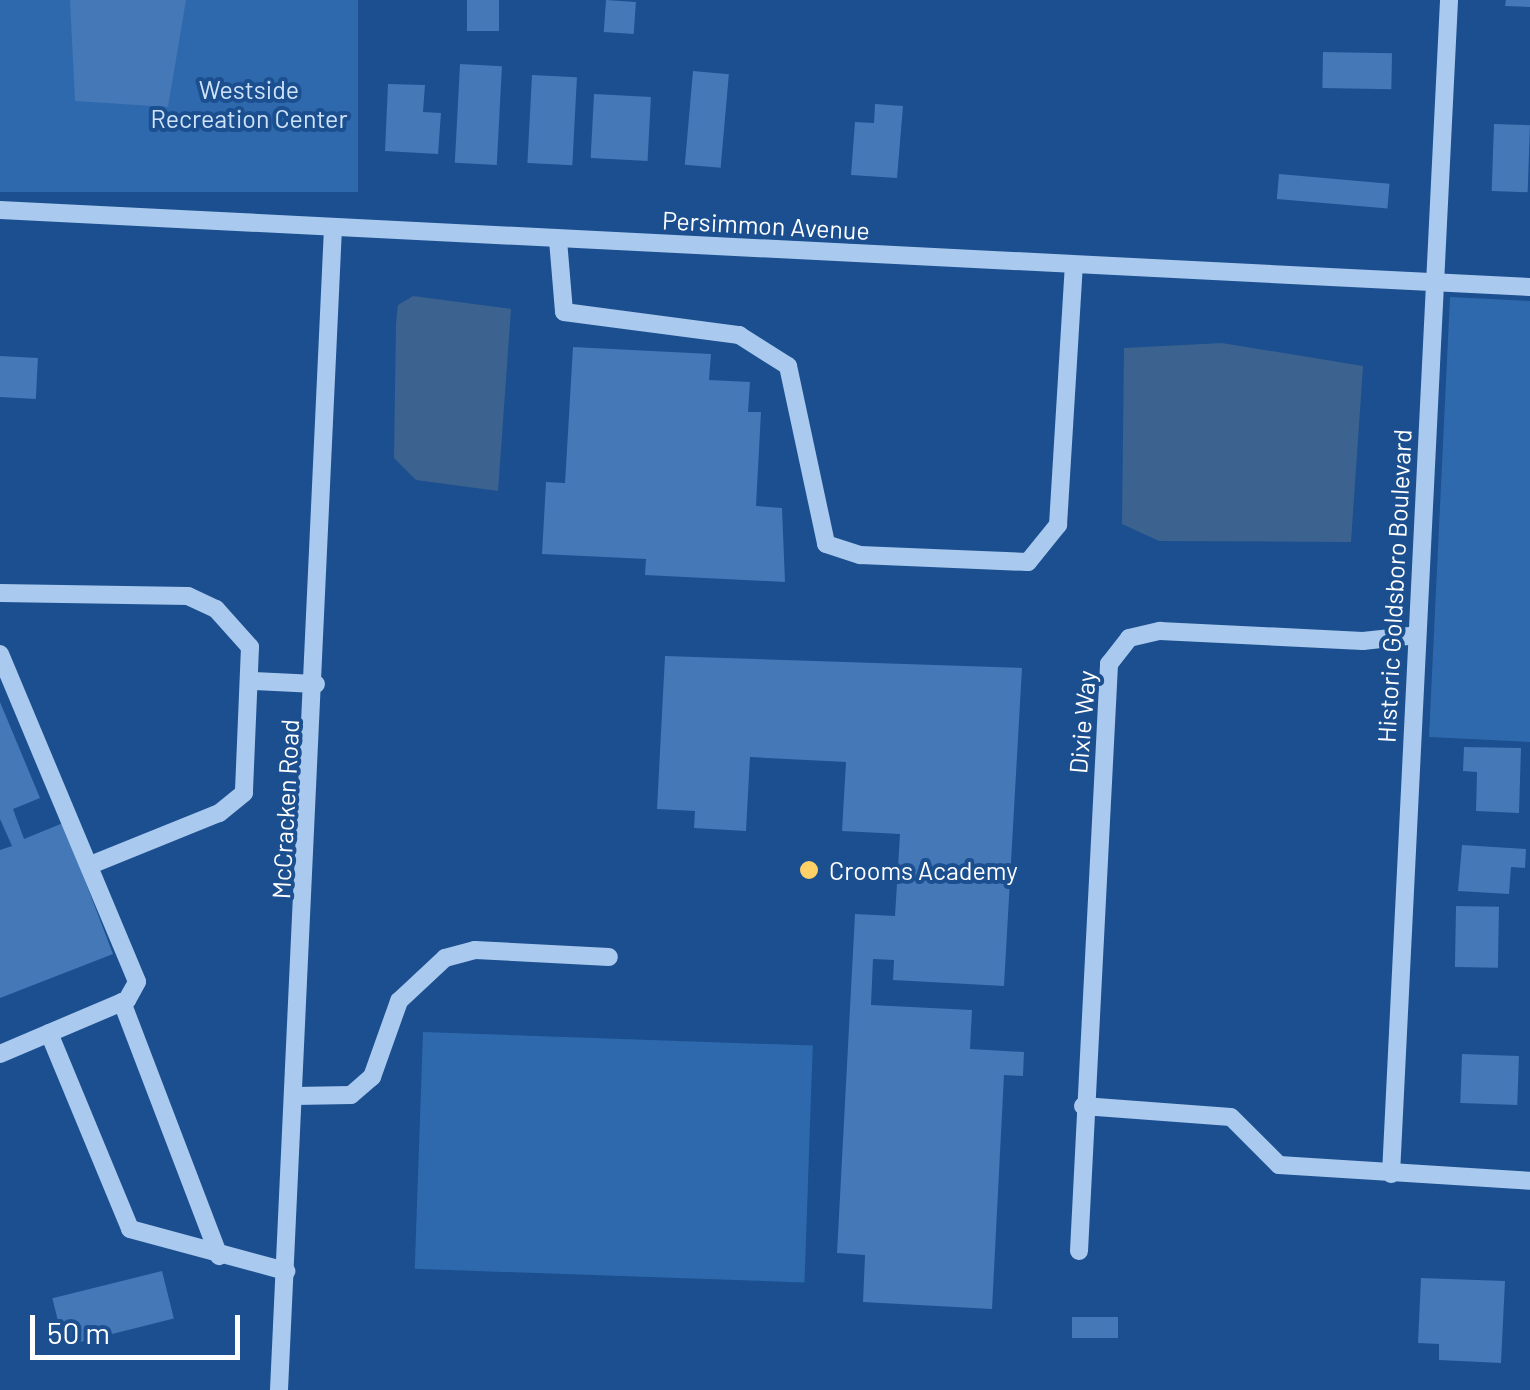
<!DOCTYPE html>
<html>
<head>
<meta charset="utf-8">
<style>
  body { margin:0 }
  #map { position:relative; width:1530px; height:1390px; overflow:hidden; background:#1b4f8f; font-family:Barlow,sans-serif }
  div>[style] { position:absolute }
  .green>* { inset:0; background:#2e69ad; transform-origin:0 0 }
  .water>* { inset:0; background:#3c6290 }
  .building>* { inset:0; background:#4478b7; transform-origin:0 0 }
  .minor>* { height:18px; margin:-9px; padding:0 9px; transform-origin:9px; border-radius:9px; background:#a9c9ee }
  .dots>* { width:28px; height:28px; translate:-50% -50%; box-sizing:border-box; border:5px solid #1b4f8f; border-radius:50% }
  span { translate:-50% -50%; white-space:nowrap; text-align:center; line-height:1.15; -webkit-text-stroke:8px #1b4f8f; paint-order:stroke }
  .park-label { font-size:25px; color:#cfe3fa }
  .street-label { font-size:25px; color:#fff }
  .poi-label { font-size:25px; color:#fff }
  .left { translate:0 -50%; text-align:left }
  .scale { position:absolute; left:30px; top:1315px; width:210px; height:45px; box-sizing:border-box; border:5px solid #fff; border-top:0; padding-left:12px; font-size:30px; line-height:35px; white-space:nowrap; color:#fff; -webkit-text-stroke:8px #1b4f8f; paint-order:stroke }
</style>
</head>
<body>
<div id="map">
  <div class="green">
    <i style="left:0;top:0;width:358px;height:192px"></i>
    <i style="clip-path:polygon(1450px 297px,1530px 301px,1530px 742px,1429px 737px)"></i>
    <i style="left:423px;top:1032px;width:390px;height:237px;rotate:2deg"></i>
  </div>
  <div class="water">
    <i style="clip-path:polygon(413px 296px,511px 309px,498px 491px,416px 480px,394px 458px,396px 323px,398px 305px)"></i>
    <i style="clip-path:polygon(1222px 343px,1363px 366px,1351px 542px,1159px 541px,1122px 524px,1124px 348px)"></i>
  </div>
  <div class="building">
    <i style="clip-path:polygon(70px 0,186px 0,168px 107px,75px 101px)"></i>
    <i style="left:467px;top:0;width:32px;height:31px"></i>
    <i style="left:606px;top:0;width:30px;height:32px;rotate:4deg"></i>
    <i style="clip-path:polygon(1506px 0,1530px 0,1530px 7px,1505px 6px)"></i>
    <i style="left:1323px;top:52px;width:69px;height:36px;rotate:1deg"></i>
    <i style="left:460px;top:64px;width:42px;height:99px;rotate:3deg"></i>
    <i style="left:693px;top:71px;width:36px;height:94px;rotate:5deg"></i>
    <i style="left:532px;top:75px;width:45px;height:88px;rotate:3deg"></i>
    <i style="clip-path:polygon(388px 84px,425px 85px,423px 112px,441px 113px,438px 154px,385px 151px)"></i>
    <i style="left:594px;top:94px;width:57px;height:64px;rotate:3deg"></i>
    <i style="clip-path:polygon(875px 104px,903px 106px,897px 178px,851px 175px,855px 122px,874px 123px)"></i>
    <i style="left:1494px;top:124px;width:36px;height:67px;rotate:2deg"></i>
    <i style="left:1279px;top:174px;width:111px;height:25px;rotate:5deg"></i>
    <i style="clip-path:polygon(573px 347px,711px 354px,709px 380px,750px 382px,748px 412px,761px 412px,756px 506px,782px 508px,785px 582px,645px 575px,646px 559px,542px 554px,546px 482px,565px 483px)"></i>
    <i style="left:0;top:356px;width:38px;height:41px;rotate:3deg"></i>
    <i style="clip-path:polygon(665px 656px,1022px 668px,1004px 986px,893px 980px,894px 960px,873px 959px,871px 1005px,972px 1010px,970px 1049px,1024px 1052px,1023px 1076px,1004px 1075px,992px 1309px,863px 1302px,865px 1255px,837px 1253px,855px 914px,895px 916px,900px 834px,842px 831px,846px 762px,750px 757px,746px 831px,694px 828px,695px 811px,657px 809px)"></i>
    <i style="clip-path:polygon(0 702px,40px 798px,13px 809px,24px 839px,63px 823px,113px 954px,0 998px,0 850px,12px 846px,0 819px)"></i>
    <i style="clip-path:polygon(1464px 747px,1521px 748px,1519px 813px,1476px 811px,1477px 772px,1463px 771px)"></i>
    <i style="clip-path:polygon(1462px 845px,1526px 849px,1525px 868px,1511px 867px,1509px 894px,1458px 891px)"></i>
    <i style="left:1456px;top:906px;width:43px;height:61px;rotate:1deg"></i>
    <i style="left:1462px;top:1054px;width:57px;height:49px;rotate:2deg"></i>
    <i style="left:162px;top:1271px;width:49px;height:113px;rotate:76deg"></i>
    <i style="clip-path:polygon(1421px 1278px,1505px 1281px,1501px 1363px,1439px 1360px,1439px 1344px,1418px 1343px)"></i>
    <i style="left:1072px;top:1317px;width:46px;height:21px"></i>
  </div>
  <div class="minor">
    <i style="left:0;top:210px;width:1532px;rotate:2.88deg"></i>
    <i style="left:558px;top:240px;width:72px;rotate:85.2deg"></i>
    <i style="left:564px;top:312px;width:177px;rotate:7.5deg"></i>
    <i style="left:739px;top:335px;width:58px;rotate:32.3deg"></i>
    <i style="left:788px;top:366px;width:182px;rotate:77.9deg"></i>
    <i style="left:826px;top:544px;width:36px;rotate:18deg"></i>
    <i style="left:860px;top:555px;width:168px;rotate:2.4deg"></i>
    <i style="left:1028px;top:562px;width:48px;rotate:-51deg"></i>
    <i style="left:1058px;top:525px;width:260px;rotate:-86.5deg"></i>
    <i style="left:0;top:593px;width:188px;rotate:0.9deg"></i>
    <i style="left:188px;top:596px;width:31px;rotate:25deg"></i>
    <i style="left:216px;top:609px;width:51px;rotate:48.2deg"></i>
    <i style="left:250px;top:647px;width:146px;rotate:92.4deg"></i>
    <i style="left:244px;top:793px;width:32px;rotate:141deg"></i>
    <i style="left:219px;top:813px;width:139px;rotate:158deg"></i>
    <i style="left:0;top:654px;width:355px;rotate:67.3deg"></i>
    <i style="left:137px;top:982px;width:21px;rotate:119deg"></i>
    <i style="left:127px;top:1000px;width:138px;rotate:157deg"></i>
    <i style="left:252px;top:681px;width:64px;rotate:2.7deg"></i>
    <i style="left:122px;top:1002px;width:272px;rotate:69.1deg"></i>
    <i style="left:49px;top:1033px;width:212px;rotate:67.5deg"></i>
    <i style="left:130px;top:1229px;width:162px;rotate:15.1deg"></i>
    <i style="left:295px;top:1096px;width:56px;rotate:-1deg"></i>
    <i style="left:351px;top:1095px;width:28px;rotate:-41deg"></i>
    <i style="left:372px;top:1077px;width:81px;rotate:-70.4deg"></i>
    <i style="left:399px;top:1001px;width:63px;rotate:-43.1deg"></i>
    <i style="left:445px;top:958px;width:31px;rotate:-15deg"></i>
    <i style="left:475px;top:950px;width:134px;rotate:3deg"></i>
    <i style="left:1083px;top:1106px;width:148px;rotate:4.3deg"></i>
    <i style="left:1231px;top:1117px;width:68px;rotate:45deg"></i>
    <i style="left:1279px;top:1165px;width:252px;rotate:3.6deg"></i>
    <i style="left:1391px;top:1174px;width:1175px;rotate:-87.17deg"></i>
    <i style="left:1079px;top:1251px;width:588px;rotate:-87.07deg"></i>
    <i style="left:1109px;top:664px;width:33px;rotate:-52deg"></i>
    <i style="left:1129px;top:638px;width:32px;rotate:-13deg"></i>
    <i style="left:1160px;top:631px;width:203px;rotate:2.8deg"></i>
    <i style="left:1363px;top:641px;width:54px;rotate:-6.3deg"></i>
    <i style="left:279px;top:1390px;width:1162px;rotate:-87.34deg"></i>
  </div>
  <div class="dots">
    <i style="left:809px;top:870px;background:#ffd166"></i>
  </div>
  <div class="park-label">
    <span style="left:249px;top:104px">Westside<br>Recreation Center</span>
  </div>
  <div class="street-label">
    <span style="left:766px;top:225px;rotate:3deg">Persimmon Avenue</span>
    <span style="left:1394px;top:586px;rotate:-87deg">Historic Goldsboro Boulevard</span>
    <span style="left:1082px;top:722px;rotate:-85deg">Dixie Way</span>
    <span style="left:285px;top:809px;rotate:-87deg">McCracken Road</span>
  </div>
  <div class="poi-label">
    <span class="left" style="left:829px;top:870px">Crooms Academy</span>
  </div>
  <div class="scale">50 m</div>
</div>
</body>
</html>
